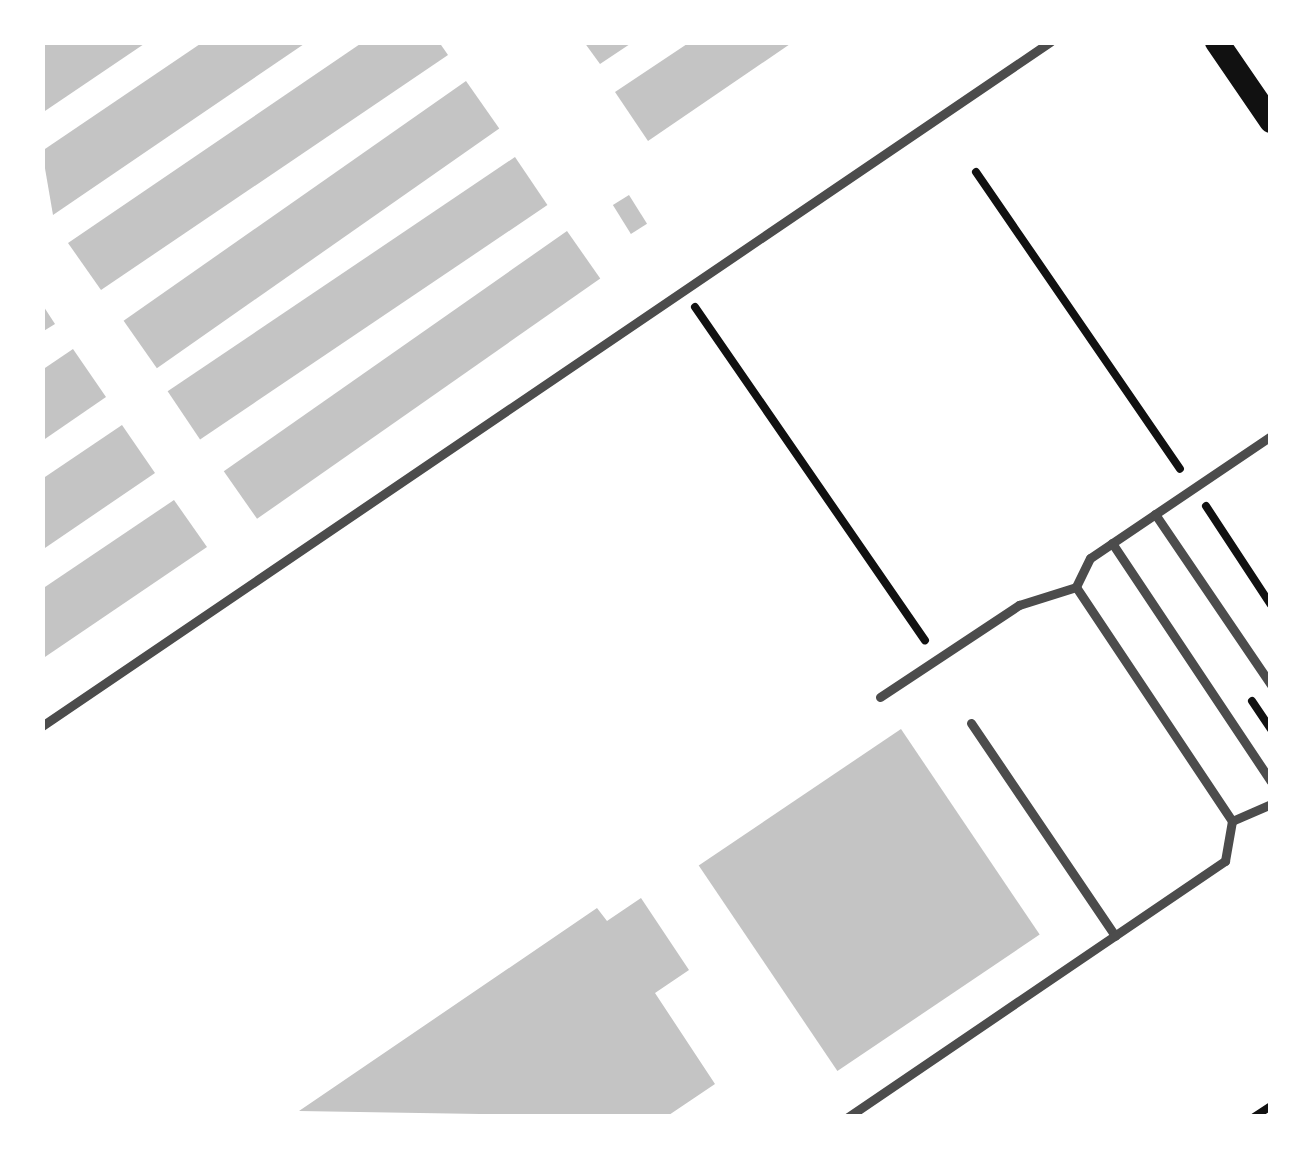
<!DOCTYPE html>
<html>
<head>
<meta charset="utf-8">
<style>
  body { margin:0 }
  #map { position:relative; width:1313px; height:1159px; overflow:hidden; background:#fff; font-family:"DejaVu Sans",sans-serif }
  div>[style] { position:absolute }
  .building>* { inset:0; background:#c4c4c4; transform-origin:0 0 }
  .path>* { height:8px; margin:-4px; padding:0 4px; transform-origin:4px; border-radius:4px; background:#111 }
  .service>* { height:9px; margin:-4.5px; padding:0 4.5px; transform-origin:4.5px; border-radius:4.5px; background:#4c4c4c }
  .secondary>* { height:24px; margin:-12px; padding:0 12px; transform-origin:12px; border-radius:12px; background:#111 }
  span { translate:-50% -50%; white-space:nowrap; text-align:center; line-height:1.15; -webkit-text-stroke:9px #fff; paint-order:stroke }
  .frame { position:absolute; inset:0; border:45px solid #fff; pointer-events:none }
</style>
</head>
<body>
<div id="map">
  <div class="building">
    <i style="clip-path:polygon(42px 42px,147px 42px,42px 113px)"></i>
    <i style="clip-path:polygon(203px 42px,307px 42px,53px 215px,42px 151px)"></i>
    <i style="clip-path:polygon(363px 42px,439px 42px,448px 55px,101px 290px,68px 243px)"></i>
    <i style="clip-path:polygon(584px 42px,633px 42px,600px 64px)"></i>
    <i style="clip-path:polygon(690px 42px,793px 42px,648px 141px,615px 92px)"></i>
    <i style="left:466px;top:81px;width:58px;height:418px;rotate:55deg"></i>
    <i style="left:515px;top:157px;width:58px;height:419px;rotate:56deg"></i>
    <i style="left:629px;top:195px;width:34px;height:19px;rotate:58deg"></i>
    <i style="left:567px;top:231px;width:58px;height:419px;rotate:55deg"></i>
    <i style="clip-path:polygon(42px 304px,55px 324px,42px 332px)"></i>
    <i style="clip-path:polygon(73px 349px,106px 397px,42px 441px,42px 370px)"></i>
    <i style="clip-path:polygon(122px 425px,155px 473px,42px 550px,42px 479px)"></i>
    <i style="clip-path:polygon(174px 500px,207px 547px,42px 659px,42px 589px)"></i>
    <i style="left:901px;top:729px;width:248px;height:244px;rotate:56deg"></i>
    <i style="clip-path:polygon(641px 898px,689px 970px,655px 993px,715px 1084px,666px 1117px,299px 1111px,597px 908px,607px 921px)"></i>
  </div>
  <div class="path">
    <i style="left:976px;top:172px;width:360px;rotate:55.5deg"></i>
    <i style="left:695px;top:307px;width:405px;rotate:55.4deg"></i>
    <i style="left:1206px;top:506px;width:118px;rotate:56.7deg"></i>
    <i style="left:1252px;top:701px;width:34px;rotate:56deg"></i>
    <i style="left:1254px;top:1117px;width:20px;rotate:-33deg"></i>
  </div>
  <div class="service">
    <i style="left:1271px;top:436px;width:218px;rotate:146deg"></i>
    <i style="left:1090px;top:558px;width:32px;rotate:116deg"></i>
    <i style="left:1076px;top:587px;width:281px;rotate:56.3deg"></i>
    <i style="left:1232px;top:821px;width:43px;rotate:-23.6deg"></i>
    <i style="left:1155px;top:514px;width:207px;rotate:55.8deg"></i>
    <i style="left:1112px;top:543px;width:286px;rotate:56.3deg"></i>
    <i style="left:880px;top:697px;width:167px;rotate:-33.5deg"></i>
    <i style="left:1019px;top:605px;width:60px;rotate:-17.5deg"></i>
    <i style="left:971px;top:723px;width:257px;rotate:55.9deg"></i>
    <i style="left:42px;top:726px;width:1218px;rotate:-34.16deg"></i>
    <i style="left:848px;top:1117px;width:456px;rotate:-34.2deg"></i>
    <i style="left:1225px;top:861px;width:41px;rotate:-80.1deg"></i>
  </div>
  <div class="secondary">
    <i style="left:1217px;top:42px;width:96px;rotate:55.6deg"></i>
  </div>
  <div class="frame"></div>
</div>
</body>
</html>
